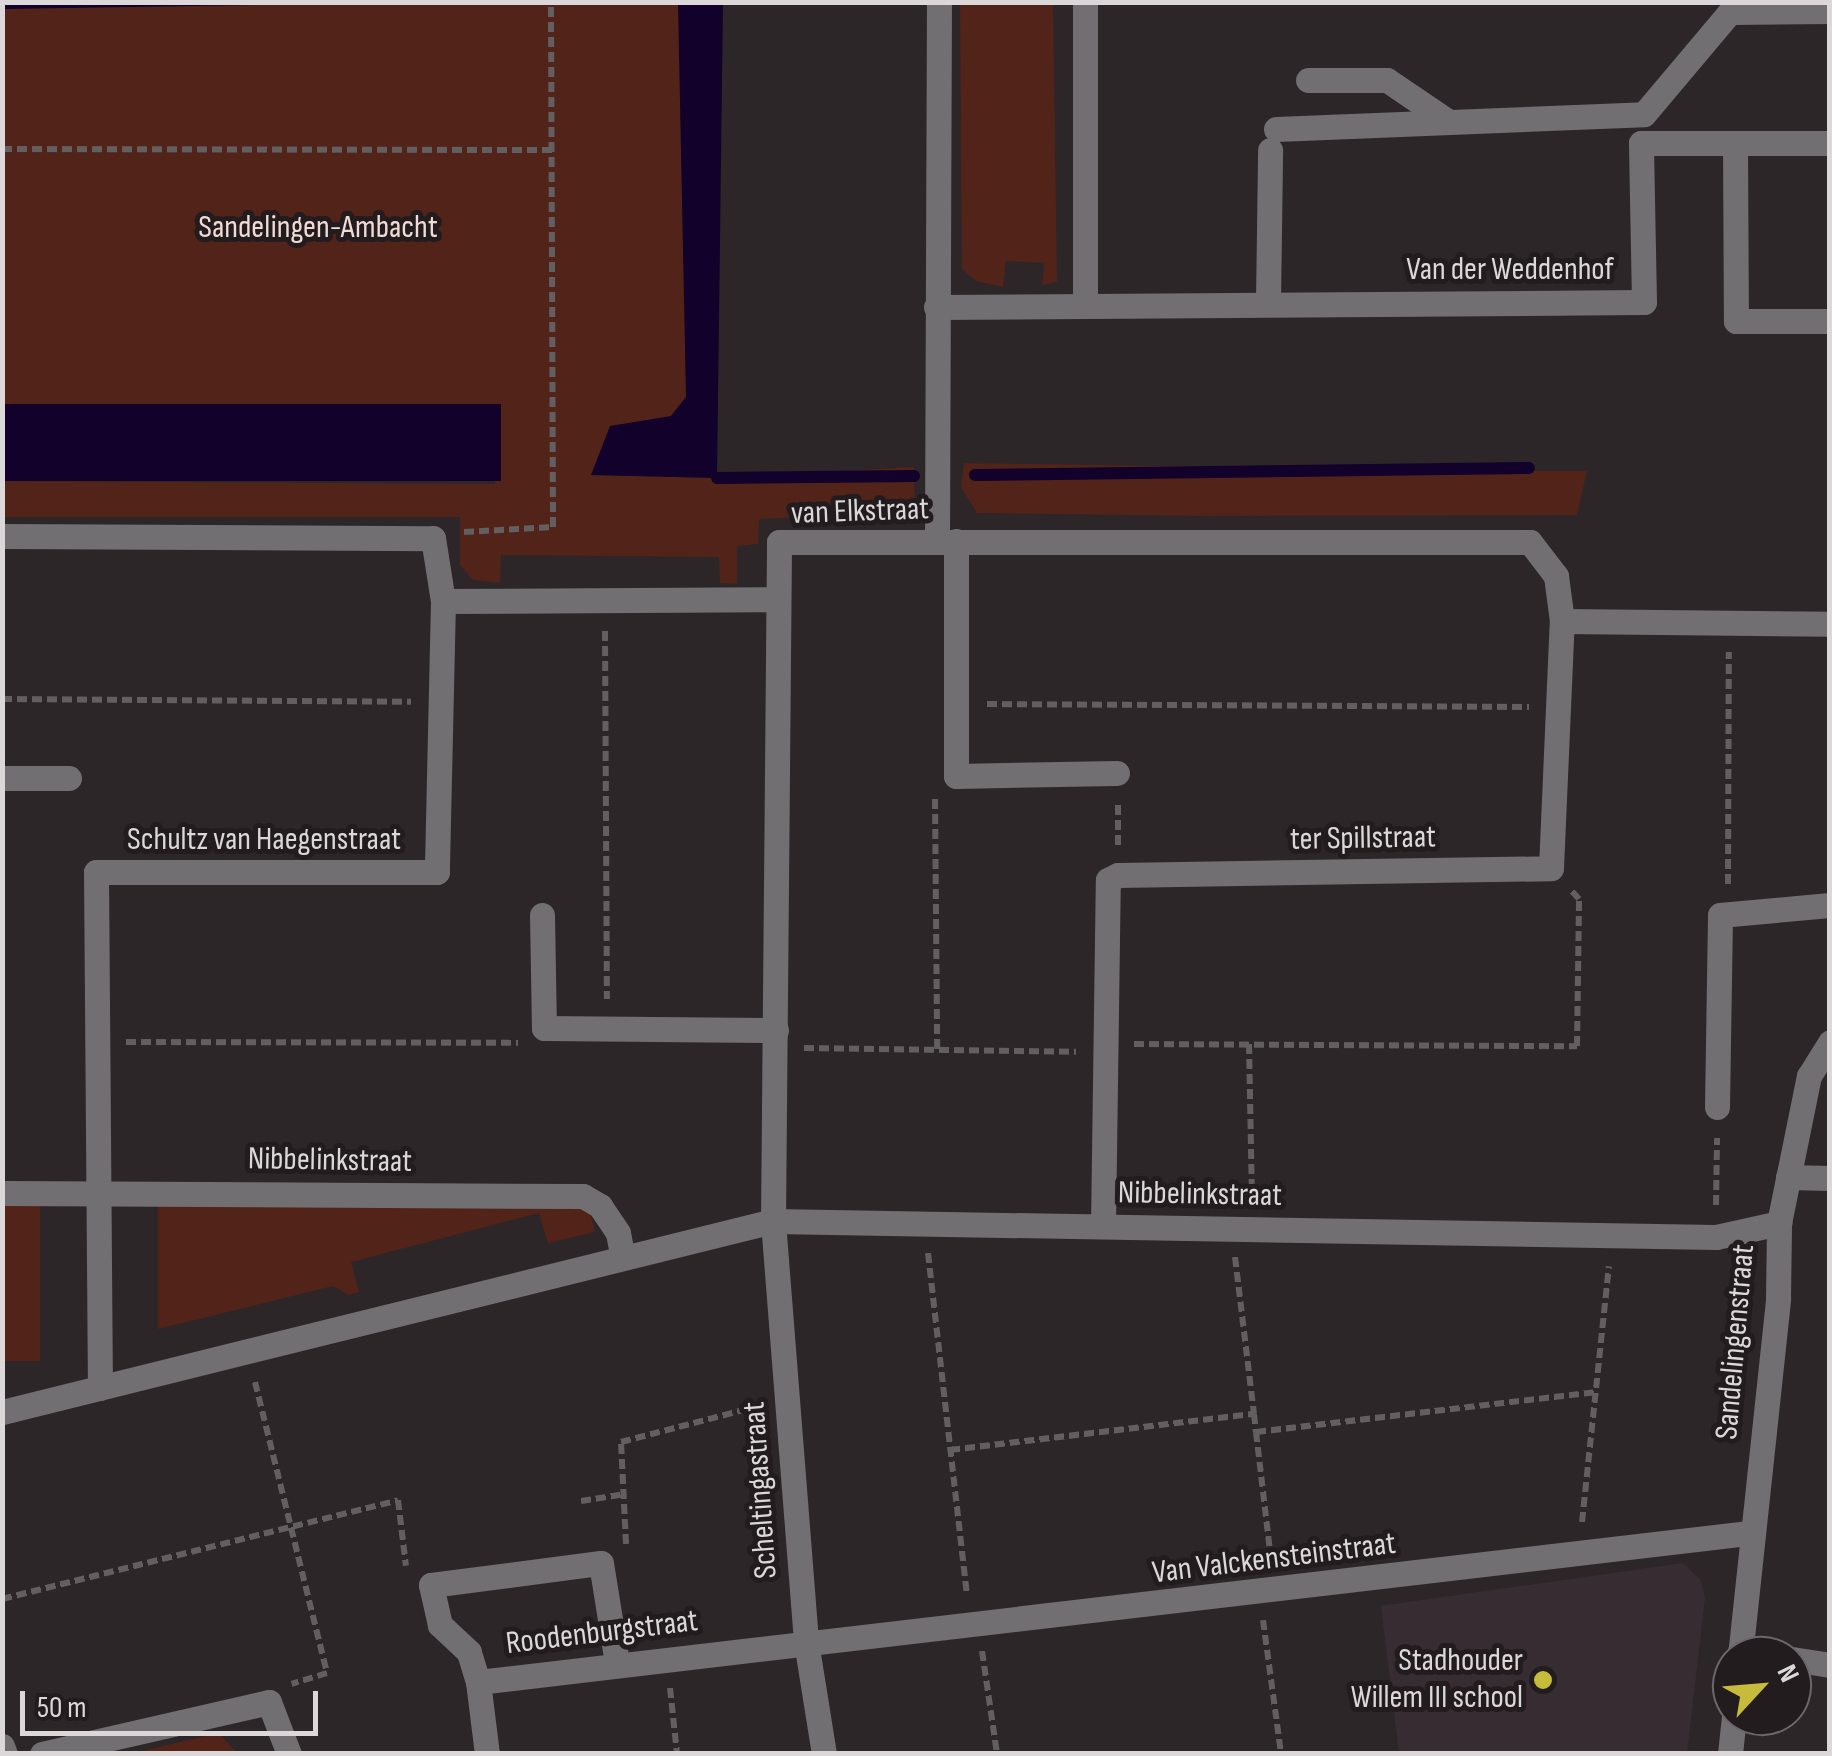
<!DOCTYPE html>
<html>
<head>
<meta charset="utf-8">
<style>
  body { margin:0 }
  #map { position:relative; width:1832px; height:1756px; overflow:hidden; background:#2c2629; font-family:"Sofia Sans Condensed",sans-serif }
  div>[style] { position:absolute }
  .built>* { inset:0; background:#382c33 }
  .green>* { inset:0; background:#522319; transform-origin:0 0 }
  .water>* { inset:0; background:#12012a; transform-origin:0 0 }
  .stream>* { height:12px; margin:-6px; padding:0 6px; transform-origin:6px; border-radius:6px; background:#12012a }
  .path>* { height:6px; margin-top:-3px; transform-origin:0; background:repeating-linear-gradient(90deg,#635e60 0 10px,transparent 0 15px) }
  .minor>* { height:25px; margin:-12.5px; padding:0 12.5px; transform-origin:12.5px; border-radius:12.5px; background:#716f71 }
  .dots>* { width:28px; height:28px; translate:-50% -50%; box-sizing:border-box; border:5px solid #221c1f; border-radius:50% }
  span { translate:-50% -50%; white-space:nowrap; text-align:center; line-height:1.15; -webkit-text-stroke:10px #221c1f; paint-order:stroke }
  .park-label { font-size:32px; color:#f2dbd6 }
  .street-label { font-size:32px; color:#dcd8da }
  .poi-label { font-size:32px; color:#dcd8da }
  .right { translate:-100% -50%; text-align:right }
  .frame { position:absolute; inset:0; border:5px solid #dcd8da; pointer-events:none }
  .north { position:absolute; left:1712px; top:1636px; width:100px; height:100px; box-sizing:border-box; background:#221c1f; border:2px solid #6c676a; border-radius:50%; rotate:64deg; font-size:28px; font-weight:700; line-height:40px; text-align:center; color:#dcd8da }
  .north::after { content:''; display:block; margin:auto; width:35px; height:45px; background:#c7bb3b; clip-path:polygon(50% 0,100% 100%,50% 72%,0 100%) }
  .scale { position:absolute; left:20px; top:1691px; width:298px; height:45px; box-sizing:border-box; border:5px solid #dcd8da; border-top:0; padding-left:12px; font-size:30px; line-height:35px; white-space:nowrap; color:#dcd8da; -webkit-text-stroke:8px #221c1f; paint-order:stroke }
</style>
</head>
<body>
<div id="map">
  <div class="built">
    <i style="clip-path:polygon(1683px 1563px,1701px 1581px,1705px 1598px,1687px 1753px,1399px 1753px,1381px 1606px)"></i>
  </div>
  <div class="green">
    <i style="clip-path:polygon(3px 3px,695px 3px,687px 453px,591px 475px,717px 478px,914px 467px,915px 512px,759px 519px,758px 544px,737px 546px,737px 584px,720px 583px,719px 557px,501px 555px,500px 583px,473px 580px,460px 565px,460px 517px,3px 517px,3px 481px,495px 484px,497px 455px,3px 457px)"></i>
    <i style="clip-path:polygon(960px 3px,1053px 3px,1057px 282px,1042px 285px,1044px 263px,1006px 261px,1003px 287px,976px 281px,962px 269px)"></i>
    <i style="clip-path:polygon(964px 463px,1407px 470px,1587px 471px,1577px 515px,1208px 516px,977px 513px,961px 487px)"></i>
    <i style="left:40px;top:1202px;width:159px;height:38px;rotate:90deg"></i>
    <i style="clip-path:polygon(158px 1203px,577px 1204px,590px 1213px,595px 1232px,548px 1243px,539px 1213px,351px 1262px,359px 1292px,349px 1295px,333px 1286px,158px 1329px)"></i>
    <i style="clip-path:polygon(219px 1733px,237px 1753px,133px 1753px)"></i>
  </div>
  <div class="water">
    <i style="clip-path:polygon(2px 3px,3px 2px,383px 3px,3px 9px)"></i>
    <i style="clip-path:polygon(678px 3px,723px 3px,717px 478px,591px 475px,610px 426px,671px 416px,686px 397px)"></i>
    <i style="left:3px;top:404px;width:498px;height:77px"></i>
  </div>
  <div class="stream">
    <i style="left:975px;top:475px;width:554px;rotate:-0.72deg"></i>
    <i style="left:717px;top:478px;width:197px;rotate:-0.6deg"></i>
  </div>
  <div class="path">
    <i style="left:2px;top:149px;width:553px;rotate:0.1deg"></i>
    <i style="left:464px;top:532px;width:89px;rotate:-3.2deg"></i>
    <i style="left:553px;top:527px;width:525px;rotate:-90.22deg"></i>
    <i style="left:605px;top:631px;width:368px;rotate:89.7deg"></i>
    <i style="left:2px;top:699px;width:409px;rotate:0.4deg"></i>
    <i style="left:987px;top:704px;width:542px;rotate:0.32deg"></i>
    <i style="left:935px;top:799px;width:250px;rotate:89.5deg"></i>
    <i style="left:1118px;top:805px;width:42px;rotate:90deg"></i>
    <i style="left:1728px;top:884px;width:232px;rotate:-89.8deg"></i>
    <i style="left:126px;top:1042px;width:392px;rotate:0.1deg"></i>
    <i style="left:1134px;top:1044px;width:443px;rotate:0.3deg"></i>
    <i style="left:1577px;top:1046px;width:147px;rotate:-89.2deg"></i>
    <i style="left:1579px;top:899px;width:13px;rotate:-132deg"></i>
    <i style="left:1249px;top:1044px;width:154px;rotate:88.9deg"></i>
    <i style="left:804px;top:1048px;width:272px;rotate:0.8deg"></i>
    <i style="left:1716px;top:1205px;width:67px;rotate:-89.1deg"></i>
    <i style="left:928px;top:1253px;width:342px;rotate:83.5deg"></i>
    <i style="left:1235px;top:1257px;width:158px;rotate:83.1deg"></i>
    <i style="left:255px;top:1382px;width:300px;rotate:76.1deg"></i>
    <i style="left:327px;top:1673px;width:37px;rotate:163deg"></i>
    <i style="left:1256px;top:1432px;width:129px;rotate:83.3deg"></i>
    <i style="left:950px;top:1450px;width:306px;rotate:-6.8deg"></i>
    <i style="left:1254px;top:1414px;width:18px;rotate:84deg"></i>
    <i style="left:1256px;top:1432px;width:341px;rotate:-6.7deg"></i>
    <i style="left:581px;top:1501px;width:45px;rotate:-9deg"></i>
    <i style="left:1582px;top:1522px;width:257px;rotate:-84deg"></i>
    <i style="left:626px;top:1544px;width:102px;rotate:-92.8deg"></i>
    <i style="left:621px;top:1442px;width:143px;rotate:-14.6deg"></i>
    <i style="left:2px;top:1599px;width:408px;rotate:-14deg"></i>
    <i style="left:398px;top:1500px;width:66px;rotate:83.1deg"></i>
    <i style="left:1263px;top:1620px;width:135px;rotate:82.3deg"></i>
    <i style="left:982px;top:1651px;width:104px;rotate:81.7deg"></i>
    <i style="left:670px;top:1688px;width:66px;rotate:83.9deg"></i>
  </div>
  <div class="minor">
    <i style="left:1085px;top:2px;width:301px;rotate:90deg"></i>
    <i style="left:1308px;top:80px;width:79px"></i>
    <i style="left:1387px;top:80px;width:71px;rotate:34.1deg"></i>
    <i style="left:1276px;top:129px;width:368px;rotate:-2.3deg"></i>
    <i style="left:1644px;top:114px;width:133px;rotate:-49.9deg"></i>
    <i style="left:1730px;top:12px;width:100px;rotate:-0.6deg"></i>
    <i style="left:1735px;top:143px;width:178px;rotate:89.7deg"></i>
    <i style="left:1736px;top:321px;width:94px"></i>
    <i style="left:1268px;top:302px;width:152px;rotate:-89.2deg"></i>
    <i style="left:936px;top:307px;width:708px;rotate:-0.4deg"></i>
    <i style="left:1644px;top:302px;width:159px;rotate:-91.1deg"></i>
    <i style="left:1641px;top:143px;width:189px"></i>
    <i style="left:2px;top:536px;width:431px;rotate:0.3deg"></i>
    <i style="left:433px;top:538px;width:64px;rotate:81deg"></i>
    <i style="left:443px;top:601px;width:271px;rotate:91.3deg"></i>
    <i style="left:437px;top:872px;width:341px;rotate:180deg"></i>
    <i style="left:96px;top:872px;width:516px;rotate:89.56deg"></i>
    <i style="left:937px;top:541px;width:539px;rotate:-89.79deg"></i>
    <i style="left:956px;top:541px;width:235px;rotate:90deg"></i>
    <i style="left:956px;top:776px;width:161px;rotate:-1.1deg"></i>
    <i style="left:443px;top:601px;width:333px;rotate:-0.3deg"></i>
    <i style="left:2px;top:778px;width:67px"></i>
    <i style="left:542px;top:915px;width:113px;rotate:89deg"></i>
    <i style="left:544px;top:1028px;width:232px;rotate:0.5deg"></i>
    <i style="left:1717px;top:1107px;width:192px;rotate:-89.1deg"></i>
    <i style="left:1720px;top:915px;width:110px;rotate:-5.2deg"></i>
    <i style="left:1788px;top:1177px;width:42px;rotate:1.4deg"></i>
    <i style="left:2px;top:1193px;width:581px;rotate:0.3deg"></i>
    <i style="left:583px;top:1196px;width:20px;rotate:30deg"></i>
    <i style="left:600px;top:1206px;width:32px;rotate:56deg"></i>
    <i style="left:618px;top:1233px;width:21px;rotate:79deg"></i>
    <i style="left:1103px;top:1226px;width:346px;rotate:-89.2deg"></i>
    <i style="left:1108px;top:880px;width:11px;rotate:-27deg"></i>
    <i style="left:1118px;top:875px;width:433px;rotate:-0.9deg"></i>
    <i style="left:1551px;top:868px;width:247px;rotate:-87.5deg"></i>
    <i style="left:1562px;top:621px;width:268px;rotate:0.6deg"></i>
    <i style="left:2px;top:1412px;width:794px;rotate:-13.91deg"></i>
    <i style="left:773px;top:1221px;width:943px;rotate:0.97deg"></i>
    <i style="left:1716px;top:1237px;width:65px;rotate:-12.5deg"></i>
    <i style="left:1740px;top:1651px;width:31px;rotate:9deg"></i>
    <i style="left:1740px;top:1656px;width:360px;rotate:-83.9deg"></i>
    <i style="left:1778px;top:1298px;width:75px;rotate:-89.2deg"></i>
    <i style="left:1779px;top:1223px;width:150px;rotate:-78.5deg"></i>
    <i style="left:1809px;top:1076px;width:40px;rotate:-58deg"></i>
    <i style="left:1792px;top:1659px;width:38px;rotate:9deg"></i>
    <i style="left:478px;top:1682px;width:31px;rotate:-107deg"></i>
    <i style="left:469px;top:1652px;width:40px;rotate:-137deg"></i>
    <i style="left:440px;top:1625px;width:41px;rotate:-102.7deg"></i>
    <i style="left:431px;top:1585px;width:171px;rotate:-7.4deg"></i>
    <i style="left:601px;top:1563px;width:101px;rotate:80.9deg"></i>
    <i style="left:2px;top:1746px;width:9px;rotate:69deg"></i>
    <i style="left:42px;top:1754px;width:233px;rotate:-12.9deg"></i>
    <i style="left:269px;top:1702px;width:56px;rotate:69deg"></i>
    <i style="left:487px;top:1754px;width:73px;rotate:-97.1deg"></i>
    <i style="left:478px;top:1682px;width:1280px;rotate:-6.69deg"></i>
    <i style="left:824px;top:1754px;width:114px;rotate:-99.1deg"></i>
    <i style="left:806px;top:1641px;width:421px;rotate:-94.5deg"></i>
    <i style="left:773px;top:1221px;width:679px;rotate:-89.49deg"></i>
    <i style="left:779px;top:542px;width:751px"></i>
    <i style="left:1530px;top:542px;width:43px;rotate:52.6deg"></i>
    <i style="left:1556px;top:576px;width:45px;rotate:82.4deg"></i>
    <i style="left:1730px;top:1754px;width:38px;rotate:-84deg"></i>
  </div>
  <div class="dots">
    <i style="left:1543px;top:1680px;background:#c7bb3b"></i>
  </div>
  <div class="park-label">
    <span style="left:318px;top:228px">Sandelingen-Ambacht</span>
  </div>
  <div class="street-label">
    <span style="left:1510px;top:270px">Van der Weddenhof</span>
    <span style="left:860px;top:512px;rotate:-2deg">van Elkstraat</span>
    <span style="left:1363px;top:839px;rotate:-1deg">ter Spillstraat</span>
    <span style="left:264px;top:840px">Schultz van Haegenstraat</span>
    <span style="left:330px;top:1161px;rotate:1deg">Nibbelinkstraat</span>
    <span style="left:1200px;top:1195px;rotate:1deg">Nibbelinkstraat</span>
    <span style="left:1736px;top:1342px;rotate:-85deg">Sandelingenstraat</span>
    <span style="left:761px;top:1490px;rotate:-94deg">Scheltingastraat</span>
    <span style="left:1274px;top:1559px;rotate:-7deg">Van Valckensteinstraat</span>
    <span style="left:602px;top:1633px;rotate:-7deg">Roodenburgstraat</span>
  </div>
  <div class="poi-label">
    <span class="right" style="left:1523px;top:1680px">Stadhouder<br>Willem III school</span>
  </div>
  <div class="frame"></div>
  <div class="north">N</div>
  <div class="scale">50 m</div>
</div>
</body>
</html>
